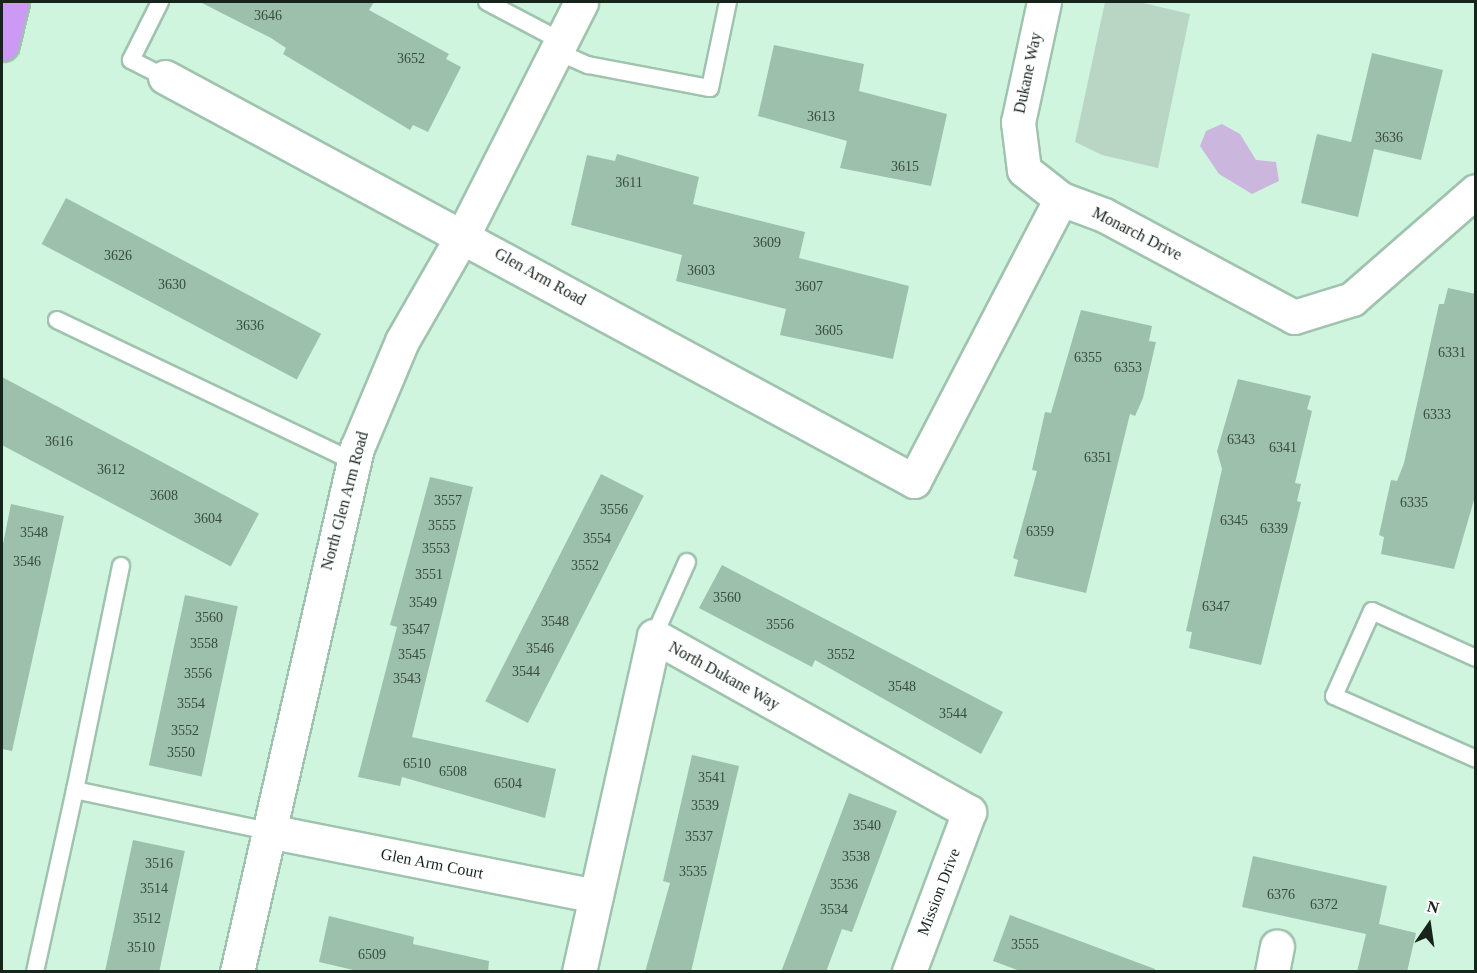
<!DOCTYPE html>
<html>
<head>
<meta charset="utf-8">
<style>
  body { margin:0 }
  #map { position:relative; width:1477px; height:973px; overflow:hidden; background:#d0f5df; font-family:Georgia,serif }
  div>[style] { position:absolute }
  .green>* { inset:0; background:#b9d5c4 }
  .water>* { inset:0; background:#cbb6dd }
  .building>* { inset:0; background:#9cc0ab; transform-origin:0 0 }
  .roads { filter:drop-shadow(2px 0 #9fc3ae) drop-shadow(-2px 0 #9fc3ae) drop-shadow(0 2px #9fc3ae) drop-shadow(0 -2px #9fc3ae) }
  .service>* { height:16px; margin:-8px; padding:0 8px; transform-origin:8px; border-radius:8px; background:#fff }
  .minor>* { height:33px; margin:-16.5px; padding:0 16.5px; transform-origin:16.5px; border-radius:16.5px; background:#fff }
  .motorway>* { height:33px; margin:-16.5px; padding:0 16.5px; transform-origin:16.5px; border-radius:16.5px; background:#cc99f5 }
  span { translate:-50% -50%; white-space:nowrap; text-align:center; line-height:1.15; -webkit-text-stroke:5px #fff; paint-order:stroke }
  .number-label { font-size:14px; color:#384b40 }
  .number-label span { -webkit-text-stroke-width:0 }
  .street-label { font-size:16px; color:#16241c }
  .frame { position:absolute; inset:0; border:3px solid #16241c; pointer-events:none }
  .north { position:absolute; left:1399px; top:895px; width:60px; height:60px; -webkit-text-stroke:4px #fff; paint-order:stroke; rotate:13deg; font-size:16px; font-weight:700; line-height:24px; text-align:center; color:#16241c }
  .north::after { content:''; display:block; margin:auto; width:21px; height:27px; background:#16241c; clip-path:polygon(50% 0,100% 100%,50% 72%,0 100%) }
</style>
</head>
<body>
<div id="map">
  <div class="green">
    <i style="clip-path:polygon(1105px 2px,1139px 2px,1190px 14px,1158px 168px,1102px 155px,1075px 142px)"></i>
  </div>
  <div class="water">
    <i style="clip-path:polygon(1222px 124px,1240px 134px,1256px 160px,1276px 162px,1279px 181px,1252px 194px,1219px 174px,1200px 146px,1206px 131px)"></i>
  </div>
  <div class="building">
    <i style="clip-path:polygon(200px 2px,374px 2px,369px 10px,449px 54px,446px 59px,461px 67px,428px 132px,413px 125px,410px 130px,283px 54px,286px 48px,271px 38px)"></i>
    <i style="clip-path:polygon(774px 45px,864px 64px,859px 91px,947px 114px,931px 186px,840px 168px,847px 141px,758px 116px)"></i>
    <i style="clip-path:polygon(1372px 53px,1443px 70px,1421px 160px,1374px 149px,1358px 217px,1301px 203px,1317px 134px,1351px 142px)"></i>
    <i style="clip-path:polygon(617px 154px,699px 177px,693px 204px,805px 232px,799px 258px,909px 286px,893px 359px,780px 335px,786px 309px,676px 281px,682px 255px,571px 225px,587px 155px,615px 161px)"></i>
    <i style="left:66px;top:198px;width:289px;height:52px;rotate:28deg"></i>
    <i style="clip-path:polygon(1448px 288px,1476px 294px,1476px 493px,1454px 569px,1381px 554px,1384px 537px,1379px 535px,1391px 480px,1397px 481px,1404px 463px,1439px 304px,1444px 304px)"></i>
    <i style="clip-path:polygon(1081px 310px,1152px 326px,1149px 341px,1156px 342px,1143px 398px,1135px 416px,1130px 414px,1086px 593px,1014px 576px,1018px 560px,1013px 558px,1037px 471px,1032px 470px,1045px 412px,1051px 413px)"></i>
    <i style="left:2px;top:377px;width:291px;height:60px;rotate:28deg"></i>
    <i style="clip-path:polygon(1238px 379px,1311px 396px,1307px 409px,1312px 411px,1295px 483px,1301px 484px,1297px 501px,1301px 502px,1261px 665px,1189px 648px,1192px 632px,1186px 631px,1222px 469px,1217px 451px)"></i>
    <i style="left:601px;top:474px;width:48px;height:255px;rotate:27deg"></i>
    <i style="clip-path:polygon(430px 477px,473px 487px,412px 737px,556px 769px,545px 818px,402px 777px,400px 786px,358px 777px,397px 627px,390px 625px)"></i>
    <i style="clip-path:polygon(11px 504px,64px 516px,12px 751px,2px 749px,2px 549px)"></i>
    <i style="clip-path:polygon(722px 565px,1003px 712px,981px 754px,815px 660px,812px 667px,699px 608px)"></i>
    <i style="left:185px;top:595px;width:54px;height:174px;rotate:12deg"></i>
    <i style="clip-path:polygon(692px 755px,739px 766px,691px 972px,645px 972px,670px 883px,663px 881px)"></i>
    <i style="clip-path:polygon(849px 793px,897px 811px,852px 932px,842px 929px,826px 972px,781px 972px)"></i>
    <i style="left:133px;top:840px;width:53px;height:135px;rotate:12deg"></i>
    <i style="clip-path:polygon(1253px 856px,1387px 886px,1379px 924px,1416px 933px,1407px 972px,1357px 972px,1366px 934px,1242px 907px)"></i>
    <i style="clip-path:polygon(1010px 915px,1155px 969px,1155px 972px,1023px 972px,993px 961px)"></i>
    <i style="clip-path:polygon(329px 916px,414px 937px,413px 944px,489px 961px,488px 972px,362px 972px,319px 962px)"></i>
  </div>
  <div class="roads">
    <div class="service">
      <i style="left:160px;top:2px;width:65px;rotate:116.6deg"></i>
      <i style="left:131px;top:60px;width:38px;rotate:27deg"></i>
      <i style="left:487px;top:2px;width:84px;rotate:27.8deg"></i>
      <i style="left:556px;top:51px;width:35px;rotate:24deg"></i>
      <i style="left:588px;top:65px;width:124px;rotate:10.7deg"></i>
      <i style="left:710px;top:88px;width:88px;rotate:-78.2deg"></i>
      <i style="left:57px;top:320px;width:328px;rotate:25.5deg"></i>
      <i style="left:121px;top:566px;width:229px;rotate:101.6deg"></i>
      <i style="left:75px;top:790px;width:197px;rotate:12deg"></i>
      <i style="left:654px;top:636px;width:81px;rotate:-66deg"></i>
      <i style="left:1476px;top:658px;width:114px;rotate:-155.7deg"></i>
      <i style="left:1372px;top:611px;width:93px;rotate:114.1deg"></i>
      <i style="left:1334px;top:696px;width:155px;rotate:23.9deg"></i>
      <i style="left:35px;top:972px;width:186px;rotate:-77.6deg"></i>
    </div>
    <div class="minor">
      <i style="left:1044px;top:2px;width:123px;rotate:102.2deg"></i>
      <i style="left:1018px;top:122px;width:48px;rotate:82.9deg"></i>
      <i style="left:1024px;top:170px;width:47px;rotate:38.1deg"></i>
      <i style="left:165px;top:77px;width:851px;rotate:28.34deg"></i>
      <i style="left:914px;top:481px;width:318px;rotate:-62.5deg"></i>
      <i style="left:1061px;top:199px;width:46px;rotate:20.4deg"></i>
      <i style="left:1104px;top:215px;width:216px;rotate:28.2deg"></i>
      <i style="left:1294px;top:317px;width:61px;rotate:-17.2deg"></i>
      <i style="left:1352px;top:299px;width:164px;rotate:-41.1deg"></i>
      <i style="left:268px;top:831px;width:334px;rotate:11.2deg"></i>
      <i style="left:237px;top:972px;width:538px;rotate:-77.1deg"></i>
      <i style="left:357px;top:448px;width:116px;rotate:-67.2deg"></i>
      <i style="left:402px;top:341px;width:122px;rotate:-60.1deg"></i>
      <i style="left:463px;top:235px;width:261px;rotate:-63.1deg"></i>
      <i style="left:579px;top:972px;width:344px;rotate:-77.4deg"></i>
      <i style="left:654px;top:636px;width:361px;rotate:29.2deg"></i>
      <i style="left:969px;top:812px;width:171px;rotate:110.6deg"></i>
      <i style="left:1272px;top:972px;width:26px;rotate:-79deg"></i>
    </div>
    <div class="motorway">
      <i style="left:2px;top:44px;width:43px;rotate:-76.6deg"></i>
    </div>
  </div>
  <div class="number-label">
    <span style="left:268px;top:16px">3646</span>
    <span style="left:411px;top:59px">3652</span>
    <span style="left:821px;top:117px">3613</span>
    <span style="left:1389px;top:138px">3636</span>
    <span style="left:905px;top:167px">3615</span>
    <span style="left:629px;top:183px">3611</span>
    <span style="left:767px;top:243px">3609</span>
    <span style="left:118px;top:256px">3626</span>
    <span style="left:701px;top:271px">3603</span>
    <span style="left:172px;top:285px">3630</span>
    <span style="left:809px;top:287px">3607</span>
    <span style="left:250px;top:326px">3636</span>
    <span style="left:829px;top:331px">3605</span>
    <span style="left:1452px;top:353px">6331</span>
    <span style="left:1088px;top:358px">6355</span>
    <span style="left:1128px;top:368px">6353</span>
    <span style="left:1437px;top:415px">6333</span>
    <span style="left:1241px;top:440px">6343</span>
    <span style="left:59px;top:442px">3616</span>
    <span style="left:1283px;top:448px">6341</span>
    <span style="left:1098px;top:458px">6351</span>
    <span style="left:111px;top:470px">3612</span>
    <span style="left:164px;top:496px">3608</span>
    <span style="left:448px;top:501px">3557</span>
    <span style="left:1414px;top:503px">6335</span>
    <span style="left:614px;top:510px">3556</span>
    <span style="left:208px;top:519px">3604</span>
    <span style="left:1234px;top:521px">6345</span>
    <span style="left:442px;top:526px">3555</span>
    <span style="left:1274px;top:529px">6339</span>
    <span style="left:1040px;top:532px">6359</span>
    <span style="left:34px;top:533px">3548</span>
    <span style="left:597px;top:539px">3554</span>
    <span style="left:436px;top:549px">3553</span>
    <span style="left:27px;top:562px">3546</span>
    <span style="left:585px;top:566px">3552</span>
    <span style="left:429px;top:575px">3551</span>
    <span style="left:727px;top:598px">3560</span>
    <span style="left:423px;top:603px">3549</span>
    <span style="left:1216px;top:607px">6347</span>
    <span style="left:209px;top:618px">3560</span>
    <span style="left:555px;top:622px">3548</span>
    <span style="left:780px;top:625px">3556</span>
    <span style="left:416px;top:630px">3547</span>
    <span style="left:204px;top:644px">3558</span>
    <span style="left:540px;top:649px">3546</span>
    <span style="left:412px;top:655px">3545</span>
    <span style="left:841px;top:655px">3552</span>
    <span style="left:526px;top:672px">3544</span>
    <span style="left:198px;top:674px">3556</span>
    <span style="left:407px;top:679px">3543</span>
    <span style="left:902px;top:687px">3548</span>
    <span style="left:191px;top:704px">3554</span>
    <span style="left:953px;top:714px">3544</span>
    <span style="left:185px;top:731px">3552</span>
    <span style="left:181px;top:753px">3550</span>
    <span style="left:417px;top:764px">6510</span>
    <span style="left:453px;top:772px">6508</span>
    <span style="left:712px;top:778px">3541</span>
    <span style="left:508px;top:784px">6504</span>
    <span style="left:705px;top:806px">3539</span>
    <span style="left:867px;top:826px">3540</span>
    <span style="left:699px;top:837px">3537</span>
    <span style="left:856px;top:857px">3538</span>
    <span style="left:159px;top:864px">3516</span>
    <span style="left:693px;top:872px">3535</span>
    <span style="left:844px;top:885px">3536</span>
    <span style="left:154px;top:889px">3514</span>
    <span style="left:1281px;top:895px">6376</span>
    <span style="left:1324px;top:905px">6372</span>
    <span style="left:834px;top:910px">3534</span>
    <span style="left:147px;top:919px">3512</span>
    <span style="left:1025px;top:945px">3555</span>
    <span style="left:141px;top:948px">3510</span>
    <span style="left:372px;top:955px">6509</span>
  </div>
  <div class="street-label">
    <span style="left:1028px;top:73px;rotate:-78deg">Dukane Way</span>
    <span style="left:1137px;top:234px;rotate:27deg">Monarch Drive</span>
    <span style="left:540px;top:277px;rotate:29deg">Glen Arm Road</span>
    <span style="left:345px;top:501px;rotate:-75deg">North Glen Arm Road</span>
    <span style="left:724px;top:676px;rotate:29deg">North Dukane Way</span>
    <span style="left:432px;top:864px;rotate:11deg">Glen Arm Court</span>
    <span style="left:939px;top:892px;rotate:-69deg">Mission Drive</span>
  </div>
  <div class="frame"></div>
  <div class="north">N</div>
</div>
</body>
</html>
